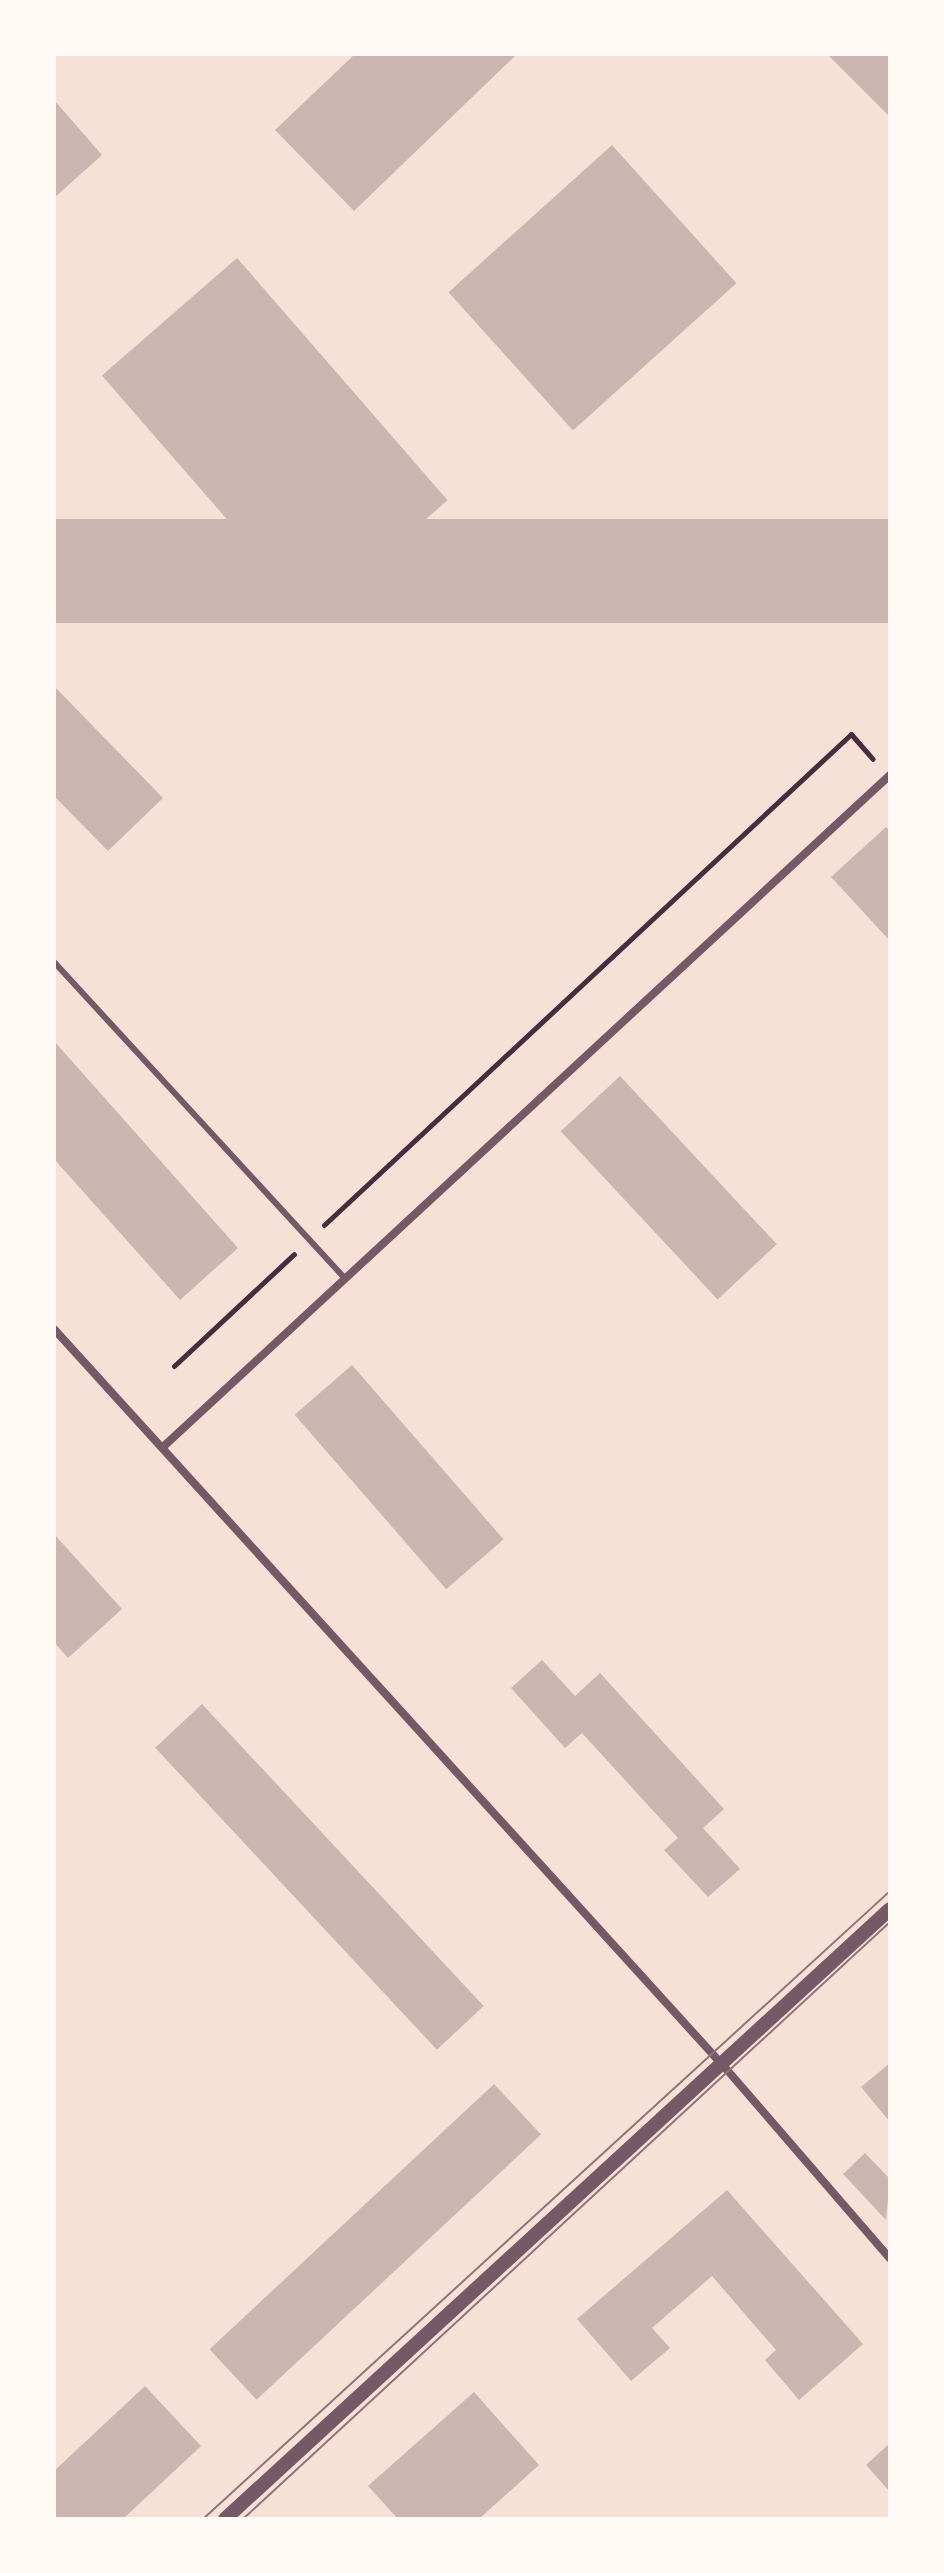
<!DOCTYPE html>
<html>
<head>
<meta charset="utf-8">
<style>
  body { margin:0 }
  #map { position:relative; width:944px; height:2573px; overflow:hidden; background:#f7e1d7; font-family:Georgia,serif }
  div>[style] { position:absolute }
  .building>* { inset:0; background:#ccb4b1; transform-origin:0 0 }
  .path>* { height:5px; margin:-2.5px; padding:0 2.5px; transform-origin:2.5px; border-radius:2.5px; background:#4a2c40 }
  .service>* { height:6px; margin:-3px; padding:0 3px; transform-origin:3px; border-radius:3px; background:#755966 }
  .minor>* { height:8px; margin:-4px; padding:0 4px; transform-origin:4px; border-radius:4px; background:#755966 }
  .tertiary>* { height:14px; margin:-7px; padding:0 7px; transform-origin:7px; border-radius:7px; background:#755966 }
  .tram>* { height:2px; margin:-1px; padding:0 1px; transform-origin:1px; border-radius:1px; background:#8f747c }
  span { translate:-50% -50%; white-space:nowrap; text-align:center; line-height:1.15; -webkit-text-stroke:6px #fffaf5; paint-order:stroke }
  .frame { position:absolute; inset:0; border:56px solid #fffaf5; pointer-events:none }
</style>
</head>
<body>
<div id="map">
  <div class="building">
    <i style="clip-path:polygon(355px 54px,517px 54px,354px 211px,275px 130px)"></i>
    <i style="clip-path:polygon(827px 54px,890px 54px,890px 117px)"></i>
    <i style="clip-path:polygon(54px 100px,102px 155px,54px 198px)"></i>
    <i style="left:612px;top:145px;width:186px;height:220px;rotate:48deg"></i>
    <i style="left:237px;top:258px;width:321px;height:179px;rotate:49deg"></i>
    <i style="left:890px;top:519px;width:104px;height:882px;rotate:90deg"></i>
    <i style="clip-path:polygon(54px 686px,163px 798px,108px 851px,54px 796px)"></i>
    <i style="clip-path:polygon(886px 827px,890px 831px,890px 941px,831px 877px)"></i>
    <i style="clip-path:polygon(54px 1041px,238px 1248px,180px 1300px,54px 1159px)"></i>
    <i style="left:620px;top:1076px;width:230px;height:81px;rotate:47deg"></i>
    <i style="left:352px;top:1365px;width:231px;height:76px;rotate:49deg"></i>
    <i style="clip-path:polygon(54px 1534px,122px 1609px,68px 1658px,54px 1642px)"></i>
    <i style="clip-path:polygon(542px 1660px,575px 1696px,600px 1673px,724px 1809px,703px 1828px,740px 1869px,708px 1897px,664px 1850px,678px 1838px,582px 1733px,565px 1748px,511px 1688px)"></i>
    <i style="left:202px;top:1704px;width:413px;height:64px;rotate:47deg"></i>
    <i style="clip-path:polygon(890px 2063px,890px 2122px,861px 2087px)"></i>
    <i style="left:494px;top:2084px;width:69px;height:389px;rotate:47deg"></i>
    <i style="clip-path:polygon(865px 2153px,890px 2179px,886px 2220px,843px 2174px)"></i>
    <i style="clip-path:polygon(727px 2190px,863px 2344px,799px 2400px,765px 2360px,776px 2350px,712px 2276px,652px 2328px,670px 2348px,631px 2381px,577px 2319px)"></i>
    <i style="clip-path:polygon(145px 2386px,201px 2446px,123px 2519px,54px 2519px,54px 2471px)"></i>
    <i style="clip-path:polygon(474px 2392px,539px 2465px,479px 2519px,398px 2519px,368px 2486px)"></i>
    <i style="clip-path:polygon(890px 2443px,890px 2492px,866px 2465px)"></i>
  </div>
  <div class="path">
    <i style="left:324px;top:1225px;width:720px;rotate:-42.97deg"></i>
    <i style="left:851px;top:734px;width:33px;rotate:49deg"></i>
    <i style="left:174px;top:1366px;width:164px;rotate:-43deg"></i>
  </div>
  <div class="service">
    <i style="left:54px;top:962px;width:430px;rotate:47.4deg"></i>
  </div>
  <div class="minor">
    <i style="left:54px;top:1329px;width:1002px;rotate:47.75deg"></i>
    <i style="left:728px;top:2071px;width:248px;rotate:49.2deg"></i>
    <i style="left:163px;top:1447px;width:990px;rotate:-42.75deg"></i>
  </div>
  <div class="tertiary">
    <i style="left:225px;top:2519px;width:902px;rotate:-42.53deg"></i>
  </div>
  <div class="tram">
    <i style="left:203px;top:2519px;width:931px;rotate:-42.43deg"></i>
    <i style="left:243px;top:2519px;width:880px;rotate:-42.7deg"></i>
  </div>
  <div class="frame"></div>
</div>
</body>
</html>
